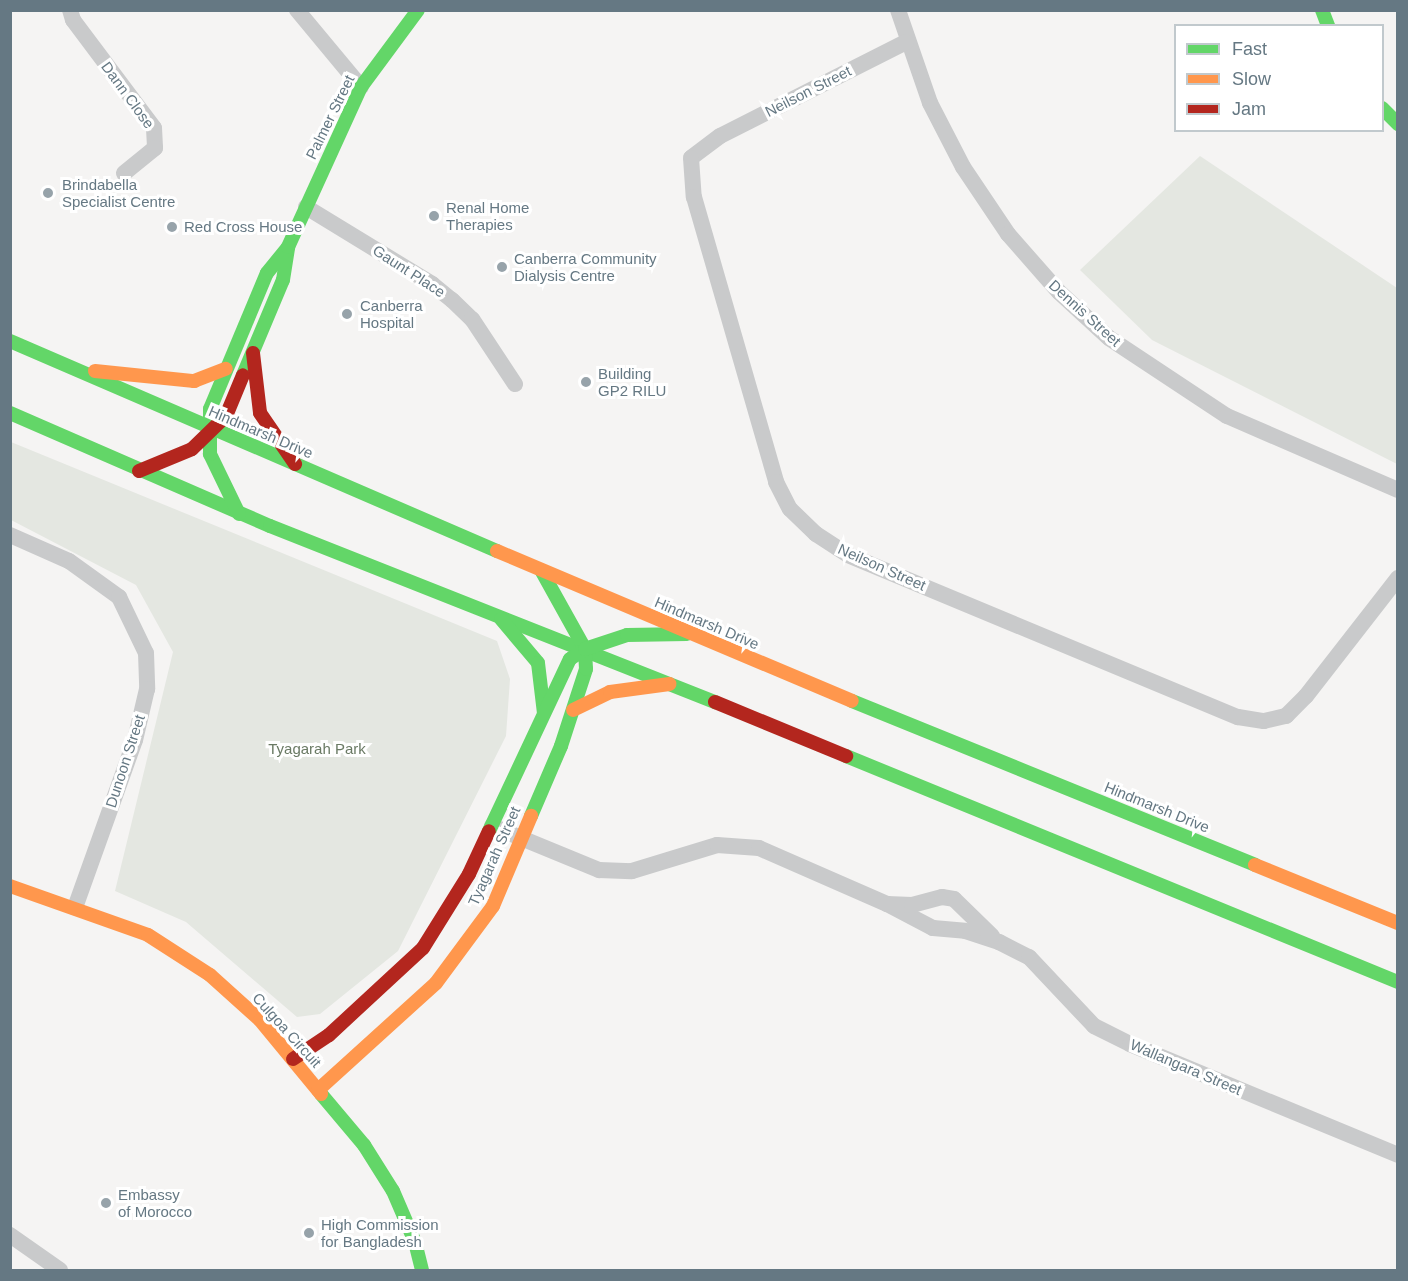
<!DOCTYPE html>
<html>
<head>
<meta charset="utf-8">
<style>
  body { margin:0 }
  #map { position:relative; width:1408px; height:1281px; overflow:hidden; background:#f5f4f3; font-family:Arial,sans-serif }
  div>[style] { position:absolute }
  .green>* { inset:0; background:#e4e7e1 }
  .street>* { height:16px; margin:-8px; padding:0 8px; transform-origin:8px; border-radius:8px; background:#c9cacb }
  .fast>* { height:14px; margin:-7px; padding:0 7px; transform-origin:7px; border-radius:7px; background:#63d668 }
  .slow>* { height:14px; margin:-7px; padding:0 7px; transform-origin:7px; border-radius:7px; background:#ff974d }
  .jam>* { height:14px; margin:-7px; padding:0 7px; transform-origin:7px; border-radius:7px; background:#b3261e }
  .dots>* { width:16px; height:16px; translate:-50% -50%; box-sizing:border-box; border:3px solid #fff; border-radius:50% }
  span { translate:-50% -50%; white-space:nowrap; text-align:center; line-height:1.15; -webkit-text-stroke:6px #fff; paint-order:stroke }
  .street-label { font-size:15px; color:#657883 }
  .poi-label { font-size:15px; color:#657883 }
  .left { translate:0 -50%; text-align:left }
  .park-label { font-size:15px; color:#6a7a64 }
  .frame { position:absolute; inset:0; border:12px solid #657883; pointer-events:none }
  .legend { position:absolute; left:1174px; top:24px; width:210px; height:108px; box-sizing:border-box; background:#fff; border:2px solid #c1c9cd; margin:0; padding:8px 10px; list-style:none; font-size:18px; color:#657883 }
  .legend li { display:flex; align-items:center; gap:12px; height:30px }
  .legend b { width:30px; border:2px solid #c1c9cd }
</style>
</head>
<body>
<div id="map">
  <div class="green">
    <i style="clip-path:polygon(1200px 156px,1397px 288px,1397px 464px,1152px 340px,1080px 270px)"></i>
    <i style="clip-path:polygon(11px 442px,497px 641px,510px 679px,506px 736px,398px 951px,320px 1014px,297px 1017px,186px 922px,115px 891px,173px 652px,136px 585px,11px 520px)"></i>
  </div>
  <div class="street">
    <i style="left:70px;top:10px;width:10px;rotate:73deg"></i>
    <i style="left:73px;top:20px;width:135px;rotate:53.1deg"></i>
    <i style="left:154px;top:128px;width:20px;rotate:87deg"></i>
    <i style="left:155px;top:148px;width:40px;rotate:141deg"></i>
    <i style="left:297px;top:10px;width:100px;rotate:50.3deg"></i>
    <i style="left:898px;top:10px;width:98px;rotate:71deg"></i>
    <i style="left:930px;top:103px;width:72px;rotate:62.7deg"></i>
    <i style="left:963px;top:167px;width:81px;rotate:56.1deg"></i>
    <i style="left:1008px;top:234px;width:77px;rotate:48.7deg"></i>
    <i style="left:1059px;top:292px;width:68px;rotate:42.6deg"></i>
    <i style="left:1109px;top:338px;width:141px;rotate:33.5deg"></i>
    <i style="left:1227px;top:416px;width:186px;rotate:23.4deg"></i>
    <i style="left:906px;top:42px;width:208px;rotate:153.2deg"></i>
    <i style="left:720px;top:136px;width:36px;rotate:143deg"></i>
    <i style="left:691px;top:158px;width:39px;rotate:86deg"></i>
    <i style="left:694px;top:197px;width:297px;rotate:73.9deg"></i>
    <i style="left:776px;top:482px;width:30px;rotate:63deg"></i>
    <i style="left:790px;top:509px;width:36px;rotate:44deg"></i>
    <i style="left:816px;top:534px;width:38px;rotate:33deg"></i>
    <i style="left:848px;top:555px;width:422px;rotate:22.6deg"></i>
    <i style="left:1238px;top:717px;width:26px;rotate:9deg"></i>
    <i style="left:1264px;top:721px;width:23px;rotate:-13deg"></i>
    <i style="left:1286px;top:716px;width:28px;rotate:-45deg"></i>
    <i style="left:1306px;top:696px;width:150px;rotate:-52.1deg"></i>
    <i style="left:306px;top:207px;width:148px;rotate:31.4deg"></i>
    <i style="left:432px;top:284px;width:26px;rotate:39deg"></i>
    <i style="left:452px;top:300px;width:28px;rotate:44deg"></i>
    <i style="left:472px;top:319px;width:78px;rotate:56.5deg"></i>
    <i style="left:10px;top:535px;width:64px;rotate:23.8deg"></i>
    <i style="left:69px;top:561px;width:62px;rotate:35.8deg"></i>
    <i style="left:119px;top:597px;width:62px;rotate:64.3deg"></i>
    <i style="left:146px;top:653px;width:36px;rotate:88deg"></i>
    <i style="left:147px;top:689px;width:52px;rotate:103.2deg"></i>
    <i style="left:135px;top:740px;width:178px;rotate:109.7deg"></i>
    <i style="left:492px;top:826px;width:116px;rotate:22.4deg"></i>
    <i style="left:599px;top:870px;width:33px;rotate:2deg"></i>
    <i style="left:632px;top:871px;width:89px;rotate:-17deg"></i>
    <i style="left:717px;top:845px;width:42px;rotate:4.1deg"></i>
    <i style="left:759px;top:848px;width:140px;rotate:23.6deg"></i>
    <i style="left:887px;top:904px;width:52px;rotate:27.6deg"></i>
    <i style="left:933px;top:928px;width:32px;rotate:5deg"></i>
    <i style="left:965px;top:931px;width:36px;rotate:18deg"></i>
    <i style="left:999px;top:942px;width:34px;rotate:27deg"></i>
    <i style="left:1029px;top:957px;width:95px;rotate:46.7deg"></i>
    <i style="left:1094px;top:1026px;width:40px;rotate:26.6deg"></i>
    <i style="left:1130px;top:1044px;width:290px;rotate:22.5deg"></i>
    <i style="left:887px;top:904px;width:25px;rotate:2deg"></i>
    <i style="left:912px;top:905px;width:31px;rotate:-15deg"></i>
    <i style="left:942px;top:897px;width:12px;rotate:9deg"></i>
    <i style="left:954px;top:899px;width:53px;rotate:44.2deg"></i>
    <i style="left:10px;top:1235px;width:61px;rotate:35deg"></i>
  </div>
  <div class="fast">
    <i style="left:1322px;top:10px;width:17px;rotate:69deg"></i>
    <i style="left:1382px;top:108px;width:23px;rotate:45deg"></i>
    <i style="left:10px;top:341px;width:530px;rotate:23.33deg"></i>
    <i style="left:243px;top:375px;width:103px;rotate:-67.2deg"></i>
    <i style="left:283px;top:280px;width:33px;rotate:-81deg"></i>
    <i style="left:10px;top:413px;width:283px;rotate:23.5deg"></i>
    <i style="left:270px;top:526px;width:479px;rotate:21.6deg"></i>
    <i style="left:239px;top:514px;width:67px;rotate:-115.8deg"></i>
    <i style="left:210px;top:454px;width:45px;rotate:-90deg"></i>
    <i style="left:210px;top:409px;width:147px;rotate:-67.3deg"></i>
    <i style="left:267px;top:273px;width:33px;rotate:-51deg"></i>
    <i style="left:288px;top:247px;width:176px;rotate:-65.5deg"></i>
    <i style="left:361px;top:87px;width:96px;rotate:-53.5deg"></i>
    <i style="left:501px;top:619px;width:57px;rotate:49.9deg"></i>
    <i style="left:538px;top:663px;width:50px;rotate:83.2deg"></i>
    <i style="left:852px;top:701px;width:435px;rotate:22.1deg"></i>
    <i style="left:846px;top:756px;width:596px;rotate:22.27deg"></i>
    <i style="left:531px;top:816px;width:76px;rotate:-66.8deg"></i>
    <i style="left:561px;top:746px;width:81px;rotate:-72deg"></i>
    <i style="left:586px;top:669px;width:20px;rotate:-93deg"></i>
    <i style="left:585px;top:649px;width:90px;rotate:-119.1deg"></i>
    <i style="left:489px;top:831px;width:190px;rotate:-64.8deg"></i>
    <i style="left:570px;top:659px;width:18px;rotate:-34deg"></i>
    <i style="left:585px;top:649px;width:44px;rotate:-18.4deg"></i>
    <i style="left:627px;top:635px;width:60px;rotate:-1deg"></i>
    <i style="left:321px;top:1094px;width:67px;rotate:49.9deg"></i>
    <i style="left:364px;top:1145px;width:54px;rotate:57.8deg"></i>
    <i style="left:393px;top:1191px;width:56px;rotate:66.7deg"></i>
    <i style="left:415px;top:1242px;width:29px;rotate:76deg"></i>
  </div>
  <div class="slow">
    <i style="left:95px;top:371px;width:100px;rotate:5.8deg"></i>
    <i style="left:194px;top:381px;width:34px;rotate:-21deg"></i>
    <i style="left:497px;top:551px;width:385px;rotate:22.9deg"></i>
    <i style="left:573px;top:710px;width:41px;rotate:-25.9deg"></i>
    <i style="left:610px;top:692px;width:60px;rotate:-7.7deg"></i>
    <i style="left:1255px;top:865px;width:154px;rotate:22.1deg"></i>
    <i style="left:10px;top:886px;width:146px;rotate:19.5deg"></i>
    <i style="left:148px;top:935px;width:74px;rotate:32.8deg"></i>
    <i style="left:210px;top:975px;width:67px;rotate:42deg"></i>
    <i style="left:260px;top:1020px;width:96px;rotate:50.5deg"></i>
    <i style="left:318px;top:1090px;width:159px;rotate:-42.2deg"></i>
    <i style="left:436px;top:983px;width:96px;rotate:-53.5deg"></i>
    <i style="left:493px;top:906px;width:98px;rotate:-67.1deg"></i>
  </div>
  <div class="jam">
    <i style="left:253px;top:353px;width:60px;rotate:83.3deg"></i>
    <i style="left:260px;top:413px;width:62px;rotate:55.5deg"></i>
    <i style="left:139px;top:471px;width:57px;rotate:-22.5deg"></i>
    <i style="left:192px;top:449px;width:47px;rotate:-44.1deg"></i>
    <i style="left:226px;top:416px;width:44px;rotate:-67.5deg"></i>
    <i style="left:715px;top:702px;width:142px;rotate:22.4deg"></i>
    <i style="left:293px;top:1059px;width:43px;rotate:-33.7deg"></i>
    <i style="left:329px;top:1035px;width:128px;rotate:-42.8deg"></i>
    <i style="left:423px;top:948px;width:87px;rotate:-58.1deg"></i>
    <i style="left:469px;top:874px;width:47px;rotate:-65.1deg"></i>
  </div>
  <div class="dots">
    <i style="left:48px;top:193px;background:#97a3aa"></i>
    <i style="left:434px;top:216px;background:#97a3aa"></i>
    <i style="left:172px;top:227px;background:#97a3aa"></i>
    <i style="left:502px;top:267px;background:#97a3aa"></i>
    <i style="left:347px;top:314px;background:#97a3aa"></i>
    <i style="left:586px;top:382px;background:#97a3aa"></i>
    <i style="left:106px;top:1203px;background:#97a3aa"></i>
    <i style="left:309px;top:1233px;background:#97a3aa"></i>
  </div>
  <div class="street-label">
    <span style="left:808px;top:91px;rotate:-27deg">Neilson Street</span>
    <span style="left:128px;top:95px;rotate:54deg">Dann Close</span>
    <span style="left:330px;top:117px;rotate:-64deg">Palmer Street</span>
    <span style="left:409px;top:271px;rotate:33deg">Gaunt Place</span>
    <span style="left:1085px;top:313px;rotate:42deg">Dennis Street</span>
    <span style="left:261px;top:432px;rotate:23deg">Hindmarsh Drive</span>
    <span style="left:882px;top:567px;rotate:24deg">Neilson Street</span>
    <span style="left:707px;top:623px;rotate:23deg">Hindmarsh Drive</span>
    <span style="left:125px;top:761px;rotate:-72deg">Dunoon Street</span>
    <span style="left:1157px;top:807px;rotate:22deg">Hindmarsh Drive</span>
    <span style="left:494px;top:856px;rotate:-66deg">Tyagarah Street</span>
    <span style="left:287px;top:1030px;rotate:48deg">Culgoa Circuit</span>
    <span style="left:1186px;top:1067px;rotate:23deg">Wallangara Street</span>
  </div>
  <div class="poi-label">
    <span class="left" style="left:62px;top:193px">Brindabella<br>Specialist Centre</span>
    <span class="left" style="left:446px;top:216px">Renal Home<br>Therapies</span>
    <span class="left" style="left:184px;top:227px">Red Cross House</span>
    <span class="left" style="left:514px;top:267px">Canberra Community<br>Dialysis Centre</span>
    <span class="left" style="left:360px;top:314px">Canberra<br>Hospital</span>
    <span class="left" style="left:598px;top:382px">Building<br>GP2 RILU</span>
    <span class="left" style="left:118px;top:1203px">Embassy<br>of Morocco</span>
    <span class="left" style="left:321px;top:1233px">High Commission<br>for Bangladesh</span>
  </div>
  <div class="park-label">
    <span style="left:317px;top:749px">Tyagarah Park</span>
  </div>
  <div class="frame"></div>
  <ul class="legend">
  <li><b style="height:8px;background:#63d668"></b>Fast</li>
  <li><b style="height:8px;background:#ff974d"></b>Slow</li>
  <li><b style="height:8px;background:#b3261e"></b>Jam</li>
  </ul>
</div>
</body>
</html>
